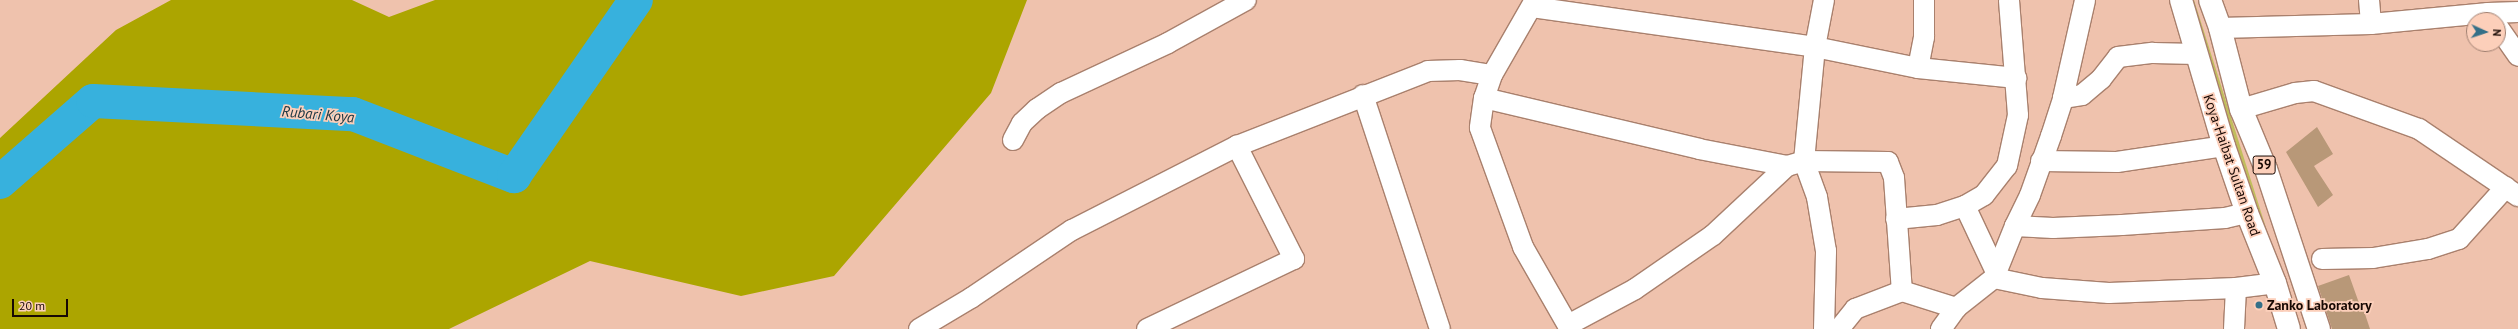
<!DOCTYPE html>
<html>
<head>
<meta charset="utf-8">
<style>
  body { margin:0 }
  #map { position:relative; width:2518px; height:329px; overflow:hidden; background:#efc2ad; font-family:"PT Sans",sans-serif }
  div>[style] { position:absolute }
  .green>* { inset:0; background:#c1bd5d }
  .forest>* { inset:0; background:#aca500 }
  .river>* { height:34px; margin:-17px; padding:0 17px; transform-origin:17px; border-radius:17px; background:#37b1dd }
  .building>* { inset:0; background:#b89878 }
  .roads { filter:drop-shadow(1px 0 #a9806d) drop-shadow(-1px 0 #a9806d) drop-shadow(0 1px #a9806d) drop-shadow(0 -1px #a9806d) }
  .minor>* { height:20px; margin:-10px; padding:0 10px; transform-origin:10px; border-radius:10px; background:#fff }
  .primary>* { height:22px; margin:-11px; padding:0 11px; transform-origin:11px; border-radius:11px; background:#fff }
  .dots>* { width:11px; height:11px; translate:-50% -50%; box-sizing:border-box; border:2px solid #fccfba; border-radius:50% }
  span { translate:-50% -50%; white-space:nowrap; text-align:center; line-height:1.15; -webkit-text-stroke:3.5px #fccfba; paint-order:stroke }
  .shield-label span { padding:1px 3px; background:#fccfba; border:1px solid; border-radius:3px; -webkit-text-stroke-width:0 }
  .shield-label { font-size:13px; color:#180904; font-weight:700 }
  .street-label { font-size:14px; color:#180904 }
  .poi-label { font-size:14px; color:#180904; font-weight:700 }
  .left { translate:0 -50%; text-align:left }
  .water-label { font-size:15px; color:#203944; font-style:italic }
  .north { position:absolute; left:2466px; top:12px; width:40px; height:40px; box-sizing:border-box; background:#fccfba; border:1px solid #a18071; border-radius:50%; rotate:93deg; font-size:11px; font-weight:700; line-height:16px; text-align:center; color:#180904 }
  .north::after { content:''; display:block; margin:auto; width:14px; height:18px; background:#357088; clip-path:polygon(50% 0,100% 100%,50% 72%,0 100%) }
  .scale { position:absolute; left:12px; top:299px; width:56px; height:18px; box-sizing:border-box; border:2px solid #180904; border-top:0; padding-left:5px; font-size:12px; line-height:14px; white-space:nowrap; color:#180904; -webkit-text-stroke:3px #fccfba; paint-order:stroke }
</style>
</head>
<body>
<div id="map">
  <div class="green">
    <i style="clip-path:polygon(2189px 0,2194px 0,2298px 329px,2292px 329px)"></i>
  </div>
  <div class="forest">
    <i style="clip-path:polygon(171px 0,352px 0,389px 17px,435px 0,1027px 0,991px 93px,834px 276px,741px 296px,590px 261px,449px 329px,0 329px,0 138px,116px 30px)"></i>
  </div>
  <div class="river">
    <i style="left:0;top:182px;width:123px;rotate:-41.1deg"></i>
    <i style="left:93px;top:101px;width:260px;rotate:2.9deg"></i>
    <i style="left:353px;top:114px;width:173px;rotate:21.1deg"></i>
    <i style="left:514px;top:176px;width:214px;rotate:-55.3deg"></i>
  </div>
  <div class="building">
    <i style="clip-path:polygon(2317px 127px,2333px 154px,2314px 166px,2333px 195px,2318px 207px,2286px 152px)"></i>
    <i style="clip-path:polygon(2349px 275px,2359px 303px,2361px 302px,2370px 329px,2332px 329px,2318px 286px)"></i>
  </div>
  <div class="roads">
    <div class="minor">
      <i style="left:1535px;top:0;width:86px;rotate:119.8deg"></i>
      <i style="left:1492px;top:75px;width:24px;rotate:109deg"></i>
      <i style="left:1484px;top:98px;width:30px;rotate:98deg"></i>
      <i style="left:1480px;top:128px;width:127px;rotate:70.1deg"></i>
      <i style="left:1523px;top:247px;width:95px;rotate:60.2deg"></i>
      <i style="left:2369px;top:0;width:24px;rotate:85deg"></i>
      <i style="left:1532px;top:7px;width:286px;rotate:8deg"></i>
      <i style="left:1815px;top:47px;width:105px;rotate:11.5deg"></i>
      <i style="left:1918px;top:68px;width:99px;rotate:5.8deg"></i>
      <i style="left:2498px;top:27px;width:35px;rotate:55deg"></i>
      <i style="left:2220px;top:28px;width:151px;rotate:-1.5deg"></i>
      <i style="left:2371px;top:24px;width:118px;rotate:-5.4deg"></i>
      <i style="left:2488px;top:13px;width:30px;rotate:-2deg"></i>
      <i style="left:1918px;top:68px;width:32px;rotate:-79deg"></i>
      <i style="left:1924px;top:37px;width:37px;rotate:-90deg"></i>
      <i style="left:1363px;top:95px;width:246px;rotate:71.8deg"></i>
      <i style="left:1484px;top:98px;width:221px;rotate:13.3deg"></i>
      <i style="left:1699px;top:149px;width:90px;rotate:10.9deg"></i>
      <i style="left:1787px;top:166px;width:18px;rotate:-16deg"></i>
      <i style="left:1804px;top:161px;width:84px;rotate:0.7deg"></i>
      <i style="left:1888px;top:162px;width:17px;rotate:69deg"></i>
      <i style="left:1894px;top:178px;width:113px;rotate:86deg"></i>
      <i style="left:2063px;top:98px;width:19px;rotate:-9deg"></i>
      <i style="left:2082px;top:95px;width:25px;rotate:-40deg"></i>
      <i style="left:2101px;top:79px;width:28px;rotate:-52deg"></i>
      <i style="left:2118px;top:57px;width:35px;rotate:-7deg"></i>
      <i style="left:2153px;top:53px;width:43px;rotate:1.3deg"></i>
      <i style="left:2241px;top:109px;width:56px;rotate:-16.5deg"></i>
      <i style="left:2295px;top:93px;width:19px;rotate:-6deg"></i>
      <i style="left:2314px;top:91px;width:112px;rotate:19.9deg"></i>
      <i style="left:2419px;top:129px;width:120px;rotate:34.1deg"></i>
      <i style="left:1013px;top:140px;width:19px;rotate:-62deg"></i>
      <i style="left:1022px;top:123px;width:21px;rotate:-43deg"></i>
      <i style="left:1037px;top:109px;width:29px;rotate:-34deg"></i>
      <i style="left:1061px;top:93px;width:118px;rotate:-25deg"></i>
      <i style="left:1168px;top:43px;width:89px;rotate:-28.9deg"></i>
      <i style="left:2041px;top:161px;width:76px;rotate:0.8deg"></i>
      <i style="left:2117px;top:162px;width:108px;rotate:-8.5deg"></i>
      <i style="left:1896px;top:219px;width:41px;rotate:-5.6deg"></i>
      <i style="left:1937px;top:215px;width:29px;rotate:-18deg"></i>
      <i style="left:2015px;top:226px;width:38px;rotate:3deg"></i>
      <i style="left:2053px;top:228px;width:69px;rotate:-2.5deg"></i>
      <i style="left:2122px;top:225px;width:103px;rotate:-3.9deg"></i>
      <i style="left:2225px;top:218px;width:23px;rotate:-13deg"></i>
      <i style="left:2322px;top:259px;width:51px;rotate:-1.1deg"></i>
      <i style="left:2373px;top:258px;width:56px;rotate:-9.3deg"></i>
      <i style="left:2428px;top:249px;width:33px;rotate:-18deg"></i>
      <i style="left:2459px;top:239px;width:70px;rotate:-47.9deg"></i>
      <i style="left:1996px;top:272px;width:73px;rotate:-115.2deg"></i>
      <i style="left:1965px;top:206px;width:22px;rotate:-30deg"></i>
      <i style="left:1984px;top:195px;width:37px;rotate:-52deg"></i>
      <i style="left:2007px;top:166px;width:52px;rotate:-77.8deg"></i>
      <i style="left:2018px;top:115px;width:115px;rotate:-94.5deg"></i>
      <i style="left:1994px;top:278px;width:49px;rotate:11.8deg"></i>
      <i style="left:2042px;top:288px;width:67px;rotate:4.3deg"></i>
      <i style="left:2109px;top:293px;width:127px;rotate:-2.3deg"></i>
      <i style="left:2236px;top:288px;width:39px;rotate:-7deg"></i>
      <i style="left:1568px;top:325px;width:76px;rotate:-28.2deg"></i>
      <i style="left:1635px;top:289px;width:95px;rotate:-34.7deg"></i>
      <i style="left:1713px;top:235px;width:101px;rotate:-43deg"></i>
      <i style="left:919px;top:329px;width:61px;rotate:-30.8deg"></i>
      <i style="left:971px;top:298px;width:122px;rotate:-34deg"></i>
      <i style="left:1072px;top:230px;width:185px;rotate:-27deg"></i>
      <i style="left:1237px;top:146px;width:205px;rotate:-21.4deg"></i>
      <i style="left:1428px;top:71px;width:32px;rotate:-2deg"></i>
      <i style="left:1460px;top:70px;width:32px;rotate:9deg"></i>
      <i style="left:1147px;top:329px;width:163px;rotate:-25.5deg"></i>
      <i style="left:1294px;top:259px;width:127px;rotate:-116.8deg"></i>
      <i style="left:1824px;top:329px;width:78px;rotate:-88.5deg"></i>
      <i style="left:1826px;top:251px;width:55px;rotate:-99.5deg"></i>
      <i style="left:1817px;top:197px;width:38px;rotate:-110deg"></i>
      <i style="left:1804px;top:161px;width:115px;rotate:-84.5deg"></i>
      <i style="left:1815px;top:47px;width:48px;rotate:-79.2deg"></i>
      <i style="left:1839px;top:329px;width:26px;rotate:-51deg"></i>
      <i style="left:1855px;top:309px;width:50px;rotate:-21deg"></i>
      <i style="left:1902px;top:291px;width:57px;rotate:17.5deg"></i>
      <i style="left:1956px;top:308px;width:48px;rotate:-38.3deg"></i>
      <i style="left:1994px;top:278px;width:56px;rotate:-68deg"></i>
      <i style="left:2015px;top:226px;width:34px;rotate:-64deg"></i>
      <i style="left:2030px;top:195px;width:63px;rotate:-70.4deg"></i>
      <i style="left:2051px;top:136px;width:40px;rotate:-72deg"></i>
      <i style="left:2063px;top:98px;width:100px;rotate:-77.3deg"></i>
      <i style="left:1941px;top:329px;width:26px;rotate:-54deg"></i>
      <i style="left:2234px;top:329px;width:41px;rotate:-87.2deg"></i>
    </div>
    <div class="primary">
      <i style="left:2181px;top:0;width:152px;rotate:73.6deg"></i>
      <i style="left:2224px;top:146px;width:71px;rotate:71.1deg"></i>
      <i style="left:2247px;top:213px;width:75px;rotate:68.2deg"></i>
      <i style="left:2275px;top:283px;width:48px;rotate:73.1deg"></i>
      <i style="left:2210px;top:0;width:30px;rotate:70deg"></i>
      <i style="left:2220px;top:28px;width:84px;rotate:75.5deg"></i>
      <i style="left:2241px;top:109px;width:65px;rotate:67.4deg"></i>
      <i style="left:2266px;top:169px;width:169px;rotate:71.7deg"></i>
    </div>
  </div>
  <div class="dots">
    <i style="left:2259px;top:305px;background:#357088"></i>
  </div>
  <div class="shield-label">
    <span style="left:2264px;top:165px">59</span>
  </div>
  <div class="street-label">
    <span style="left:2232px;top:165px;rotate:71deg">Koya-Haibat Sultan Road</span>
  </div>
  <div class="poi-label">
    <span class="left" style="left:2267px;top:305px">Zanko Laboratory</span>
  </div>
  <div class="water-label">
    <span style="left:318px;top:114px;rotate:5deg">Rubari Koya</span>
  </div>
  <div class="north">N</div>
  <div class="scale">20 m</div>
</div>
</body>
</html>
